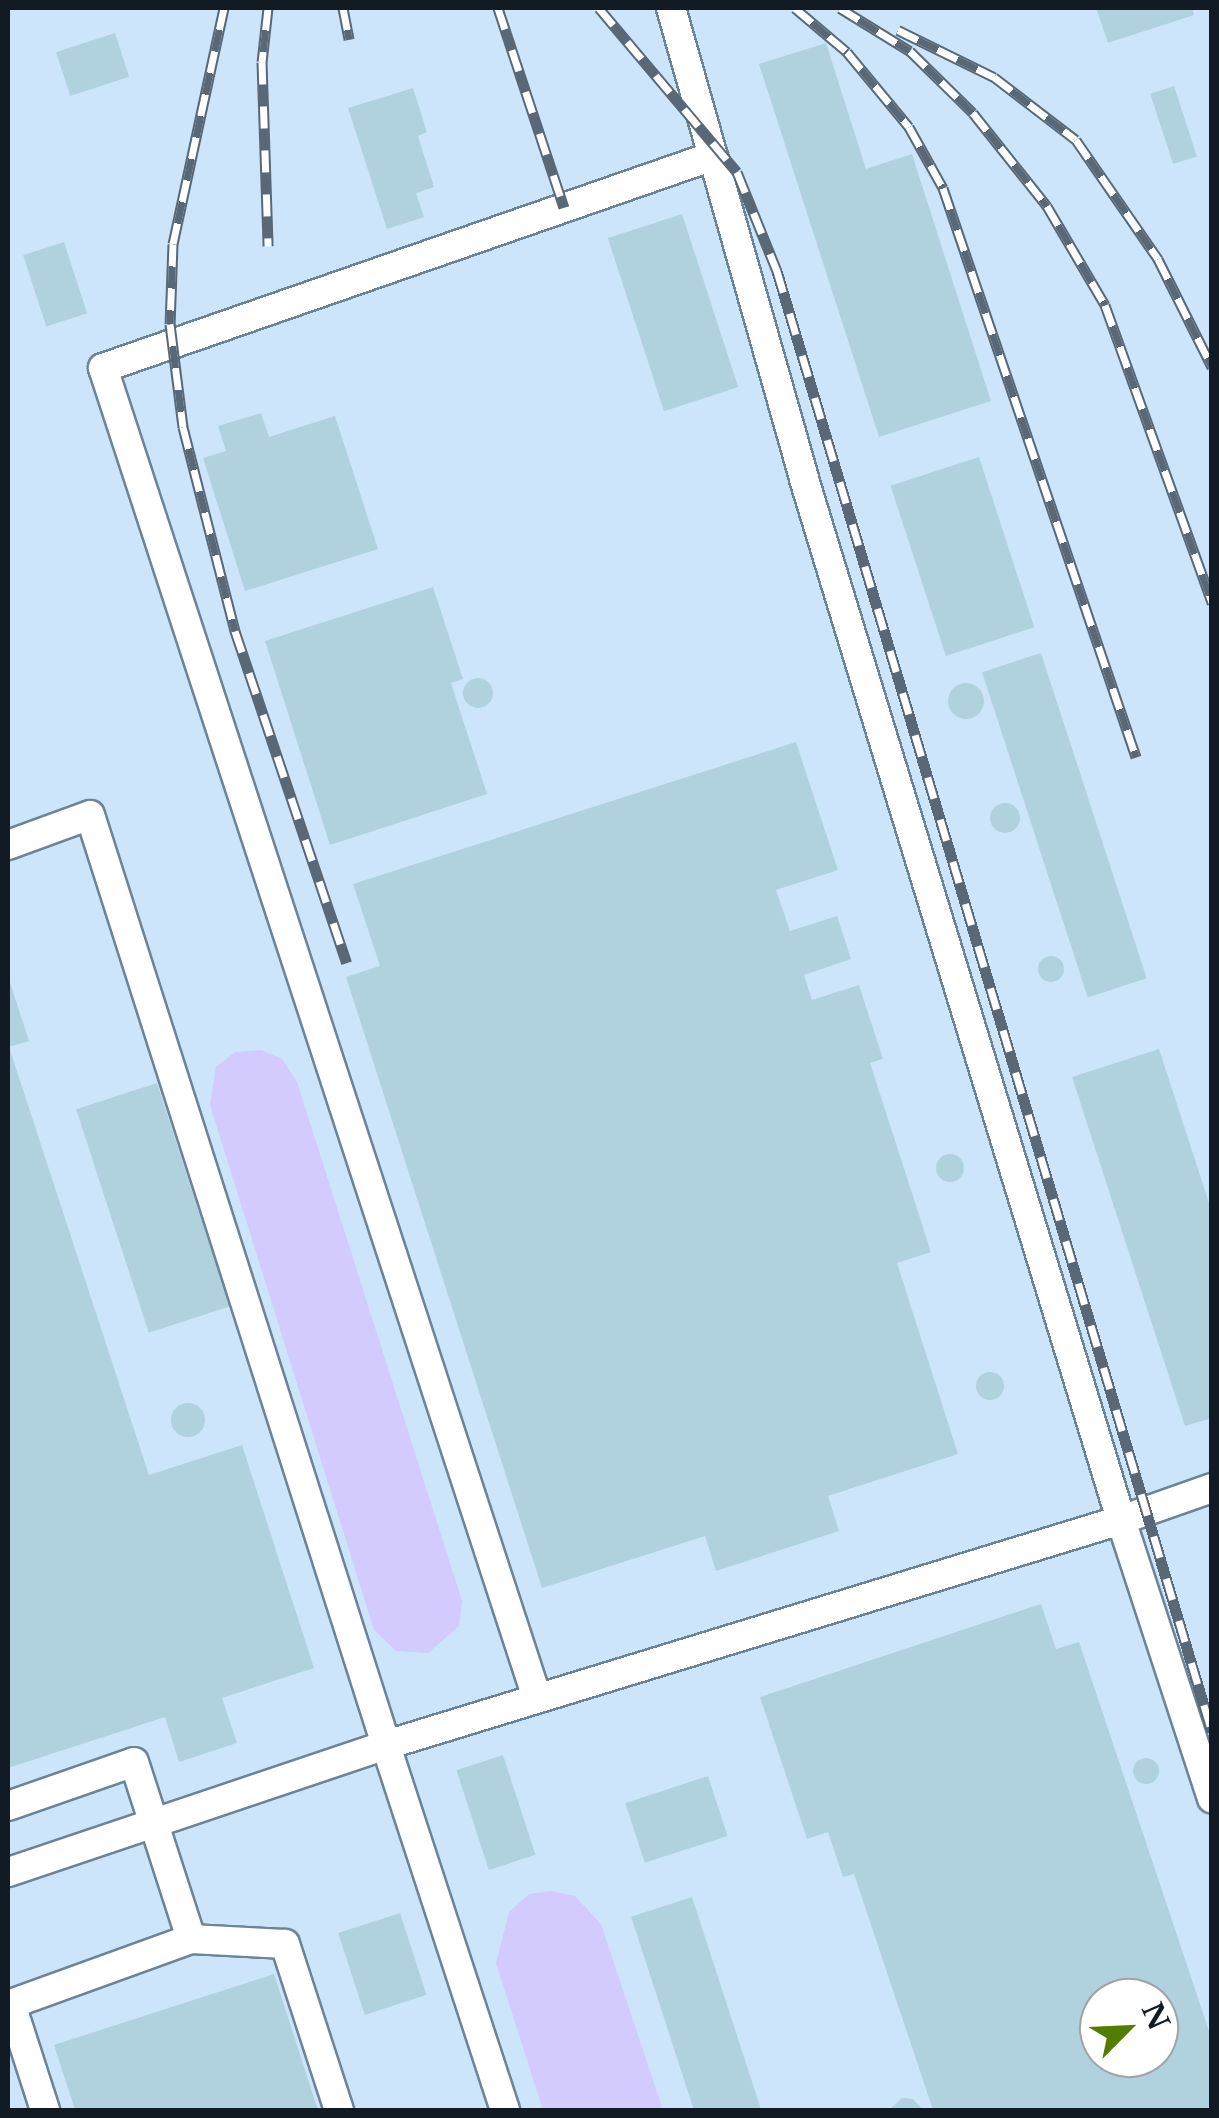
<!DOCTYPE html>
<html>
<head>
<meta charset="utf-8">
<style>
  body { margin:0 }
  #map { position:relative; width:1219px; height:2118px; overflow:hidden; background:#cde5fb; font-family:"Libre Baskerville",serif }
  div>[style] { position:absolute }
  .green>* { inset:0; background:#d3cafd }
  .building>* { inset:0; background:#b0d2de; transform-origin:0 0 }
  .round { border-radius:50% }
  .roads { filter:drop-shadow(2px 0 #6d8397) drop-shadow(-2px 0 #6d8397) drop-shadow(0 2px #6d8397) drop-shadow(0 -2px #6d8397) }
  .minor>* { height:28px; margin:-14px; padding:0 14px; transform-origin:14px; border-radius:14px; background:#fff }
  .rail>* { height:11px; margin-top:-5.5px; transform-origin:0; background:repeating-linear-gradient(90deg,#fff 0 22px,#596876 0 44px); box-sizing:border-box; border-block:2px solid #596876 }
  span { translate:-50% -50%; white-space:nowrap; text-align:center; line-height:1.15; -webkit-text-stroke:8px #fff; paint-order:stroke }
  .frame { position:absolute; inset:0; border:10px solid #121b23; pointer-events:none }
  .north { position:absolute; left:1079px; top:1978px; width:100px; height:100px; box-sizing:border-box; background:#fff; border:2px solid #a0a4a7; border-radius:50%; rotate:66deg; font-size:28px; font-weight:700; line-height:40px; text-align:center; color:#121b23 }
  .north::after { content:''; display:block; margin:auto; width:35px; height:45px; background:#527d00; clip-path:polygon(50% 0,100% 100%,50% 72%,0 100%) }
</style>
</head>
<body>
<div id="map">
  <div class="green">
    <i style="clip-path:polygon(261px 1050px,282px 1059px,297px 1082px,462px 1601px,459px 1626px,428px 1653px,396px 1651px,374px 1630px,210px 1105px,216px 1067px,235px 1052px)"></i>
    <i style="clip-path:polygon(551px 1891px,575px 1896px,601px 1924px,663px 2110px,543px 2110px,496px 1963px,509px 1912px,529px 1894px)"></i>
  </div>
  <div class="building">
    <i style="clip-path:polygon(1096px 8px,1192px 8px,1194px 15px,1108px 43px)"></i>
    <i style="left:115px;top:33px;width:46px;height:62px;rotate:72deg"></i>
    <i style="clip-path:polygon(826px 43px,866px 169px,912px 154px,991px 401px,879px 437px,759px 64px)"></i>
    <i style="left:1174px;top:86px;width:74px;height:25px;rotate:72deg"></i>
    <i style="clip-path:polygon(413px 88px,427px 132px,418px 136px,434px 187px,416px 193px,424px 217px,387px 229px,348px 108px)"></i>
    <i style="left:682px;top:214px;width:182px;height:78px;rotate:72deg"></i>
    <i style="left:64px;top:242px;width:75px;height:43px;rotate:72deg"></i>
    <i style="clip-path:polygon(261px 413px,269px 437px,335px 416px,378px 549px,245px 591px,203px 458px,226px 451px,218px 426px)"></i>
    <i style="left:979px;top:457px;width:179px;height:93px;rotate:72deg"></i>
    <i style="clip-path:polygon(433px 587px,463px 679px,451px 683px,487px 794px,330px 845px,265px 641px)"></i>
    <i style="left:1041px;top:653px;width:342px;height:62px;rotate:72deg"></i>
    <i class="round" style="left:463px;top:678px;width:30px;height:30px"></i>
    <i class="round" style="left:948px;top:683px;width:36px;height:36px"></i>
    <i style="clip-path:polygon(796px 742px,838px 870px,776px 890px,790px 931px,837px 916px,851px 959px,804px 975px,812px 1000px,859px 985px,883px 1059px,870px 1063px,931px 1252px,897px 1263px,958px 1454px,828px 1496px,839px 1531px,716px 1571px,705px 1536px,542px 1588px,346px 977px,380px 966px,353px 884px)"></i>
    <i class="round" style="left:990px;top:803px;width:30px;height:30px"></i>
    <i class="round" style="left:1038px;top:956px;width:26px;height:26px"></i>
    <i style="clip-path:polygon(8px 976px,29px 1041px,9px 1047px,149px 1475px,242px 1445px,314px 1668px,222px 1698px,237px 1743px,179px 1762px,165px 1717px,8px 1768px)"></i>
    <i style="clip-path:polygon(1159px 1049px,1212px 1212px,1212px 1418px,1185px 1426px,1072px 1077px)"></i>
    <i style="left:157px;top:1083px;width:235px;height:85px;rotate:72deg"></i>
    <i class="round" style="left:936px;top:1154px;width:28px;height:28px"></i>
    <i class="round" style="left:976px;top:1372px;width:28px;height:28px"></i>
    <i class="round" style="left:171px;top:1403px;width:34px;height:34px"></i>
    <i style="clip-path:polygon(evenodd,1041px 1604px,1056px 1649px,1079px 1642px,1212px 2040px,1212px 2110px,933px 2110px,854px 1874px,843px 1877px,828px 1832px,807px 1839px,760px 1697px,1041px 1604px,1099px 1998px,1159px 1998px,1159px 2058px,1099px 2058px,1099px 1998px)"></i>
    <i style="left:503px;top:1755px;width:105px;height:49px;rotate:72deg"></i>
    <i class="round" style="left:1133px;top:1758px;width:26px;height:26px"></i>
    <i style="left:708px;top:1776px;width:63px;height:87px;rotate:72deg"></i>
    <i style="left:692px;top:1897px;width:224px;height:64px;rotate:72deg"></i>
    <i style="left:400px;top:1913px;width:86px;height:65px;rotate:72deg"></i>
    <i style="clip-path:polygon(274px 1974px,318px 2110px,75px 2110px,54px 2045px)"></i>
    <i style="clip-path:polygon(902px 2098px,913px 2099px,923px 2110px,889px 2110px)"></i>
  </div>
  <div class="roads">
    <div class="minor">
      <i style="left:671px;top:8px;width:489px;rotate:74.2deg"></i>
      <i style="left:804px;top:479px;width:1088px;rotate:73.06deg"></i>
      <i style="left:1121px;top:1520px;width:96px;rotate:-19.4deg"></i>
      <i style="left:8px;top:845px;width:87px;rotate:-20.1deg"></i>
      <i style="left:90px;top:815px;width:976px;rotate:72.34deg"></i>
      <i style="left:386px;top:1745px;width:399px;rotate:161.4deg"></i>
      <i style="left:537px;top:1698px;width:1399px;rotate:-108.07deg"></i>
      <i style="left:103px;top:368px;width:646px;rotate:-19.16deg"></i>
      <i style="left:8px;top:1806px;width:133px;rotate:-19.2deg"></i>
      <i style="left:134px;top:1762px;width:186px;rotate:72.1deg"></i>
      <i style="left:45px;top:2110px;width:111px;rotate:-107.8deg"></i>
      <i style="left:11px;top:2004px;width:191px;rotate:-19.9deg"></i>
      <i style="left:191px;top:1939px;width:94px;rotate:3deg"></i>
      <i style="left:285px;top:1944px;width:175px;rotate:72deg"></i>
      <i style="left:505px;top:2110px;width:384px;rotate:-108.1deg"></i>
      <i style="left:386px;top:1745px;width:769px;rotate:-17.02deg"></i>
      <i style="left:1121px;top:1520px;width:293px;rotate:71.9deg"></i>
    </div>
  </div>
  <div class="rail">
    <i style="left:224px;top:8px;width:241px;rotate:102.2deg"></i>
    <i style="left:173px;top:244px;width:80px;rotate:92.1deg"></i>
    <i style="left:170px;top:324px;width:104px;rotate:82.8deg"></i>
    <i style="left:183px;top:427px;width:211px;rotate:75.7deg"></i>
    <i style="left:235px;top:631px;width:350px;rotate:71.4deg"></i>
    <i style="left:268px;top:8px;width:54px;rotate:96.3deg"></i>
    <i style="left:262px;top:62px;width:184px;rotate:88.1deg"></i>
    <i style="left:343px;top:8px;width:32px;rotate:79deg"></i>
    <i style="left:498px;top:8px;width:210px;rotate:71.7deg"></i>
    <i style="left:599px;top:8px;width:214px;rotate:49.9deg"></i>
    <i style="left:737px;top:172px;width:107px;rotate:68deg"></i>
    <i style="left:777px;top:271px;width:1524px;rotate:73.42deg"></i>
    <i style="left:795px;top:8px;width:68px;rotate:40.2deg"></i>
    <i style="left:847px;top:52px;width:97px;rotate:50.4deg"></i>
    <i style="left:909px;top:127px;width:70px;rotate:60.9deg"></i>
    <i style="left:943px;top:188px;width:601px;rotate:71.26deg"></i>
    <i style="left:840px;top:8px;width:82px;rotate:31.6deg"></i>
    <i style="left:910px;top:51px;width:88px;rotate:44.5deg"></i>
    <i style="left:973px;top:113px;width:119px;rotate:51.5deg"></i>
    <i style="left:1047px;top:206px;width:115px;rotate:59.6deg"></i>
    <i style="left:1105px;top:305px;width:317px;rotate:70.2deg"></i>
    <i style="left:898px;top:30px;width:107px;rotate:26.1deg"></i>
    <i style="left:994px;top:77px;width:103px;rotate:37.5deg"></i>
    <i style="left:1076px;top:140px;width:145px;rotate:55.4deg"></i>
    <i style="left:1158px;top:259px;width:121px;rotate:63.4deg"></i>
  </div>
  <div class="frame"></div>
  <div class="north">N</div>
</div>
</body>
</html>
